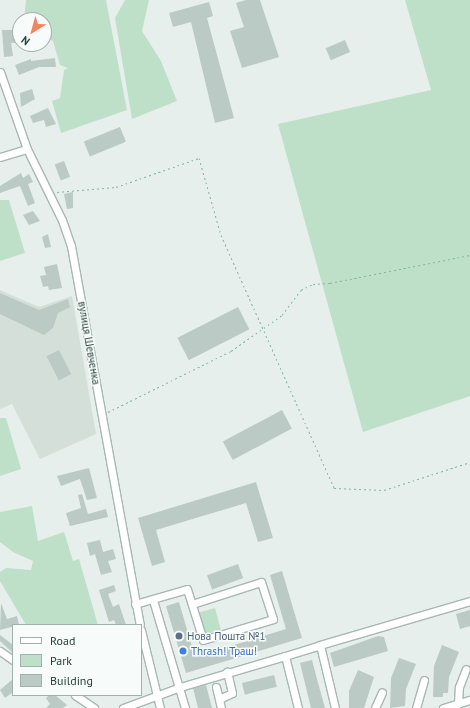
<!DOCTYPE html>
<html>
<head>
<meta charset="utf-8">
<style>
  body { margin:0 }
  #map { position:relative; width:470px; height:708px; overflow:hidden; background:#e6efeb; font-family:"PT Sans",sans-serif }
  div>[style] { position:absolute }
  .built>* { inset:0; background:#d4dfda }
  .green>* { inset:0; background:#bfe0c8; transform-origin:0 0 }
  .building>* { inset:0; background:#bbcac4; transform-origin:0 0 }
  .path>* { height:1px; margin-top:-0.5px; transform-origin:0; background:repeating-linear-gradient(90deg,#86b3a5 0 2px,transparent 0 5px) }
  .roads { filter:drop-shadow(1px 0 #a8b8b2) drop-shadow(-1px 0 #a8b8b2) drop-shadow(0 1px #a8b8b2) drop-shadow(0 -1px #a8b8b2) }
  .minor>* { height:7px; margin:-3.5px; padding:0 3.5px; transform-origin:3.5px; border-radius:3.5px; background:#fff }
  .dots>* { width:11px; height:11px; translate:-50% -50%; box-sizing:border-box; border:2px solid #f7fbf9; border-radius:50% }
  span { translate:-50% -50%; white-space:nowrap; text-align:center; line-height:1.15; -webkit-text-stroke:3px #f7fbf9; paint-order:stroke }
  .street-label { font-size:11px; color:#24423a }
  .service-label { font-size:11px; color:#4e5e75 }
  .left { translate:0 -50%; text-align:left }
  .shop-label { font-size:11px; color:#366cbe }
  .legend { position:absolute; left:12px; top:624px; width:130px; height:72px; box-sizing:border-box; background:#f7fbf9; border:1px solid #a3b1ad; margin:0; padding:5px 7px; list-style:none; font-size:12px; color:#24423a }
  .legend li { display:flex; align-items:center; gap:8px; height:20px }
  .legend b { width:20px; border:1px solid #a3b1ad }
  .north { position:absolute; left:12px; top:12px; width:40px; height:40px; box-sizing:border-box; background:#f7fbf9; border:1px solid #a3b1ad; border-radius:50%; rotate:217deg; font-size:11px; font-weight:700; line-height:16px; text-align:center; color:#24423a }
  .north::after { content:''; display:block; margin:auto; width:14px; height:18px; background:#f4845f; clip-path:polygon(50% 0,100% 100%,50% 72%,0 100%) }
</style>
</head>
<body>
<div id="map">
  <div class="built">
    <i style="clip-path:polygon(0 290px,39px 307px,72px 296px,96px 434px,40px 459px,12px 404px,0 409px)"></i>
  </div>
  <div class="green">
    <i style="clip-path:polygon(26px 0,106px 0,127px 110px,61px 133px,52px 101px,60px 98px,64px 70px,68px 68px,60px 65px,53px 41px,44px 38px,44px 20px,24px 20px)"></i>
    <i style="clip-path:polygon(125px 0,149px 0,142px 31px,161px 61px,177px 101px,132px 119px,115px 18px)"></i>
    <i style="clip-path:polygon(405px 0,470px 0,470px 396px,363px 432px,278px 124px,431px 90px)"></i>
    <i style="clip-path:polygon(0 200px,9px 200px,25px 253px,0 261px)"></i>
    <i style="clip-path:polygon(0 418px,6px 418px,21px 469px,0 476px)"></i>
    <i style="clip-path:polygon(32px 506px,38px 541px,64px 532px,73px 561px,79px 559px,98px 625px,26px 625px,0 581px,0 572px,6px 568px,31px 570px,33px 561px,13px 552px,0 542px,0 512px)"></i>
    <i style="left:215px;top:608px;width:23px;height:17px;rotate:75deg"></i>
  </div>
  <div class="building">
    <i style="clip-path:polygon(246px 0,260px 0,279px 57px,242px 68px,230px 31px,244px 27px,236px 3px)"></i>
    <i style="clip-path:polygon(209px 2px,213px 16px,207px 18px,234px 118px,215px 123px,191px 22px,173px 27px,169px 13px)"></i>
    <i style="clip-path:polygon(2px 30px,16px 30px,16px 43px,11px 43px,13px 56px,4px 57px)"></i>
    <i style="left:345px;top:40px;width:13px;height:21px;rotate:67deg"></i>
    <i style="clip-path:polygon(55px 58px,56px 67px,39px 67px,19px 75px,15px 65px,31px 59px,31px 61px)"></i>
    <i style="clip-path:polygon(32px 89px,35px 99px,21px 107px,20px 93px)"></i>
    <i style="clip-path:polygon(48px 108px,56px 124px,46px 127px,44px 120px,33px 123px,30px 116px)"></i>
    <i style="left:120px;top:127px;width:16px;height:39px;rotate:68deg"></i>
    <i style="left:64px;top:161px;width:17px;height:10px;rotate:69deg"></i>
    <i style="clip-path:polygon(21px 173px,23px 178px,29px 174px,33px 182px,28px 184px,35px 203px,28px 206px,20px 186px,0 193px,0 186px)"></i>
    <i style="clip-path:polygon(73px 192px,73px 208px,67px 209px,64px 194px)"></i>
    <i style="clip-path:polygon(33px 211px,40px 221px,29px 225px,23px 215px)"></i>
    <i style="clip-path:polygon(48px 234px,51px 247px,45px 248px,42px 237px)"></i>
    <i style="clip-path:polygon(57px 264px,62px 288px,49px 290px,48px 286px,43px 287px,40px 276px,46px 275px,44px 267px)"></i>
    <i style="clip-path:polygon(0 293px,39px 310px,68px 299px,70px 307px,58px 313px,53px 328px,44px 335px,0 314px)"></i>
    <i style="left:238px;top:307px;width:25px;height:68px;rotate:63deg"></i>
    <i style="left:59px;top:350px;width:27px;height:14px;rotate:63deg"></i>
    <i style="left:282px;top:410px;width:21px;height:67px;rotate:62deg"></i>
    <i style="clip-path:polygon(89px 468px,97px 498px,87px 500px,80px 479px,61px 486px,57px 476px)"></i>
    <i style="clip-path:polygon(256px 482px,273px 538px,258px 542px,246px 503px,156px 530px,165px 562px,152px 566px,138px 518px)"></i>
    <i style="clip-path:polygon(82px 494px,88px 514px,106px 509px,108px 517px,70px 526px,66px 513px,81px 508px,78px 495px)"></i>
    <i style="clip-path:polygon(100px 540px,103px 552px,113px 549px,116px 559px,108px 561px,112px 572px,101px 575px,95px 554px,90px 556px,87px 543px)"></i>
    <i style="left:238px;top:564px;width:15px;height:33px;rotate:70deg"></i>
    <i style="clip-path:polygon(282px 571px,302px 638px,186px 673px,166px 606px,179px 602px,195px 657px,286px 629px,270px 575px)"></i>
    <i style="clip-path:polygon(114px 585px,116px 591px,108px 594px,113px 607px,119px 604px,126px 625px,116px 625px,114px 620px,109px 622px,105px 609px,99px 590px)"></i>
    <i style="clip-path:polygon(1px 603px,7px 619px,17px 616px,19px 625px,0 630px)"></i>
    <i style="clip-path:polygon(470px 610px,470px 626px,460px 629px,456px 614px)"></i>
    <i style="clip-path:polygon(0 635px,13px 645px,13px 653px,0 641px)"></i>
    <i style="clip-path:polygon(378px 636px,384px 637px,388px 651px,334px 667px,330px 653px)"></i>
    <i style="clip-path:polygon(442px 645px,459px 652px,449px 677px,448px 693px,443px 693px,443px 697px,433px 697px,434px 666px)"></i>
    <i style="clip-path:polygon(399px 658px,416px 664px,406px 689px,405px 706px,390px 708px,391px 678px)"></i>
    <i style="clip-path:polygon(312px 660px,317px 679px,325px 708px,311px 708px,300px 663px)"></i>
    <i style="clip-path:polygon(358px 670px,374px 677px,364px 708px,349px 708px,349px 691px)"></i>
    <i style="left:274px;top:675px;width:12px;height:33px;rotate:76deg"></i>
    <i style="clip-path:polygon(13px 679px,13px 692px,5px 698px,0 690px)"></i>
    <i style="clip-path:polygon(206px 685px,212px 708px,198px 708px,193px 688px)"></i>
    <i style="clip-path:polygon(49px 695px,55px 695px,67px 705px,63px 708px,46px 708px,50px 704px,46px 698px)"></i>
  </div>
  <div class="path">
    <i style="left:57px;top:192px;width:59px;rotate:-4.8deg"></i>
    <i style="left:116px;top:187px;width:88px;rotate:-19.3deg"></i>
    <i style="left:199px;top:158px;width:80px;rotate:74.1deg"></i>
    <i style="left:221px;top:235px;width:277px;rotate:65.9deg"></i>
    <i style="left:334px;top:488px;width:50px;rotate:2.3deg"></i>
    <i style="left:384px;top:490px;width:90px;rotate:-18deg"></i>
    <i style="left:108px;top:412px;width:137px;rotate:-26.4deg"></i>
    <i style="left:231px;top:351px;width:62px;rotate:-35.2deg"></i>
    <i style="left:282px;top:315px;width:31px;rotate:-53deg"></i>
    <i style="left:301px;top:290px;width:13px;rotate:-27deg"></i>
    <i style="left:313px;top:284px;width:17px;rotate:-3deg"></i>
    <i style="left:330px;top:283px;width:143px;rotate:-11.3deg"></i>
  </div>
  <div class="roads">
    <div class="minor">
      <i style="left:0;top:72px;width:82px;rotate:70.7deg"></i>
      <i style="left:27px;top:149px;width:79px;rotate:63.8deg"></i>
      <i style="left:62px;top:220px;width:28px;rotate:71deg"></i>
      <i style="left:71px;top:246px;width:385px;rotate:79.7deg"></i>
      <i style="left:0;top:157px;width:28px;rotate:-17deg"></i>
      <i style="left:153px;top:600px;width:113px;rotate:73.5deg"></i>
      <i style="left:135px;top:604px;width:54px;rotate:-16.1deg"></i>
      <i style="left:187px;top:589px;width:53px;rotate:72.6deg"></i>
      <i style="left:203px;top:640px;width:73px;rotate:-16.7deg"></i>
      <i style="left:273px;top:619px;width:39px;rotate:-108deg"></i>
      <i style="left:261px;top:582px;width:72px;rotate:162.3deg"></i>
      <i style="left:141px;top:630px;width:80px;rotate:76.3deg"></i>
      <i style="left:320px;top:645px;width:156px;rotate:-16.3deg"></i>
      <i style="left:0;top:651px;width:16px;rotate:35deg"></i>
      <i style="left:285px;top:656px;width:37px;rotate:-17deg"></i>
      <i style="left:320px;top:645px;width:65px;rotate:76.6deg"></i>
      <i style="left:216px;top:687px;width:12px;rotate:76deg"></i>
      <i style="left:75px;top:695px;width:23px;rotate:34deg"></i>
      <i style="left:458px;top:704px;width:17px;rotate:-87deg"></i>
      <i style="left:459px;top:687px;width:19px;rotate:-69deg"></i>
      <i style="left:123px;top:708px;width:61px;rotate:-20.2deg"></i>
      <i style="left:180px;top:687px;width:109px;rotate:-16.4deg"></i>
      <i style="left:285px;top:656px;width:54px;rotate:76deg"></i>
      <i style="left:221px;top:708px;width:9px;rotate:-103deg"></i>
      <i style="left:219px;top:699px;width:14px;rotate:-25deg"></i>
      <i style="left:232px;top:693px;width:22px;rotate:-103deg"></i>
      <i style="left:375px;top:708px;width:17px;rotate:-66deg"></i>
      <i style="left:416px;top:708px;width:29px;rotate:-74deg"></i>
      <i style="left:443px;top:708px;width:28px;rotate:-17deg"></i>
    </div>
  </div>
  <div class="dots">
    <i style="left:179px;top:636px;background:#5c6f8a"></i>
    <i style="left:183px;top:651px;background:#3f7fe0"></i>
  </div>
  <div class="street-label">
    <span style="left:89px;top:343px;rotate:80deg">вулиця Шевченка</span>
  </div>
  <div class="service-label">
    <span class="left" style="left:187px;top:636px">Нова Пошта №1</span>
  </div>
  <div class="shop-label">
    <span class="left" style="left:191px;top:651px">Thrash! Траш!</span>
  </div>
  <ul class="legend">
  <li><b style="height:5px;background:#fff"></b>Road</li>
  <li><b style="height:11px;background:#bfe0c8"></b>Park</li>
  <li><b style="height:11px;background:#bbcac4"></b>Building</li>
  </ul>
  <div class="north">N</div>
</div>
</body>
</html>
